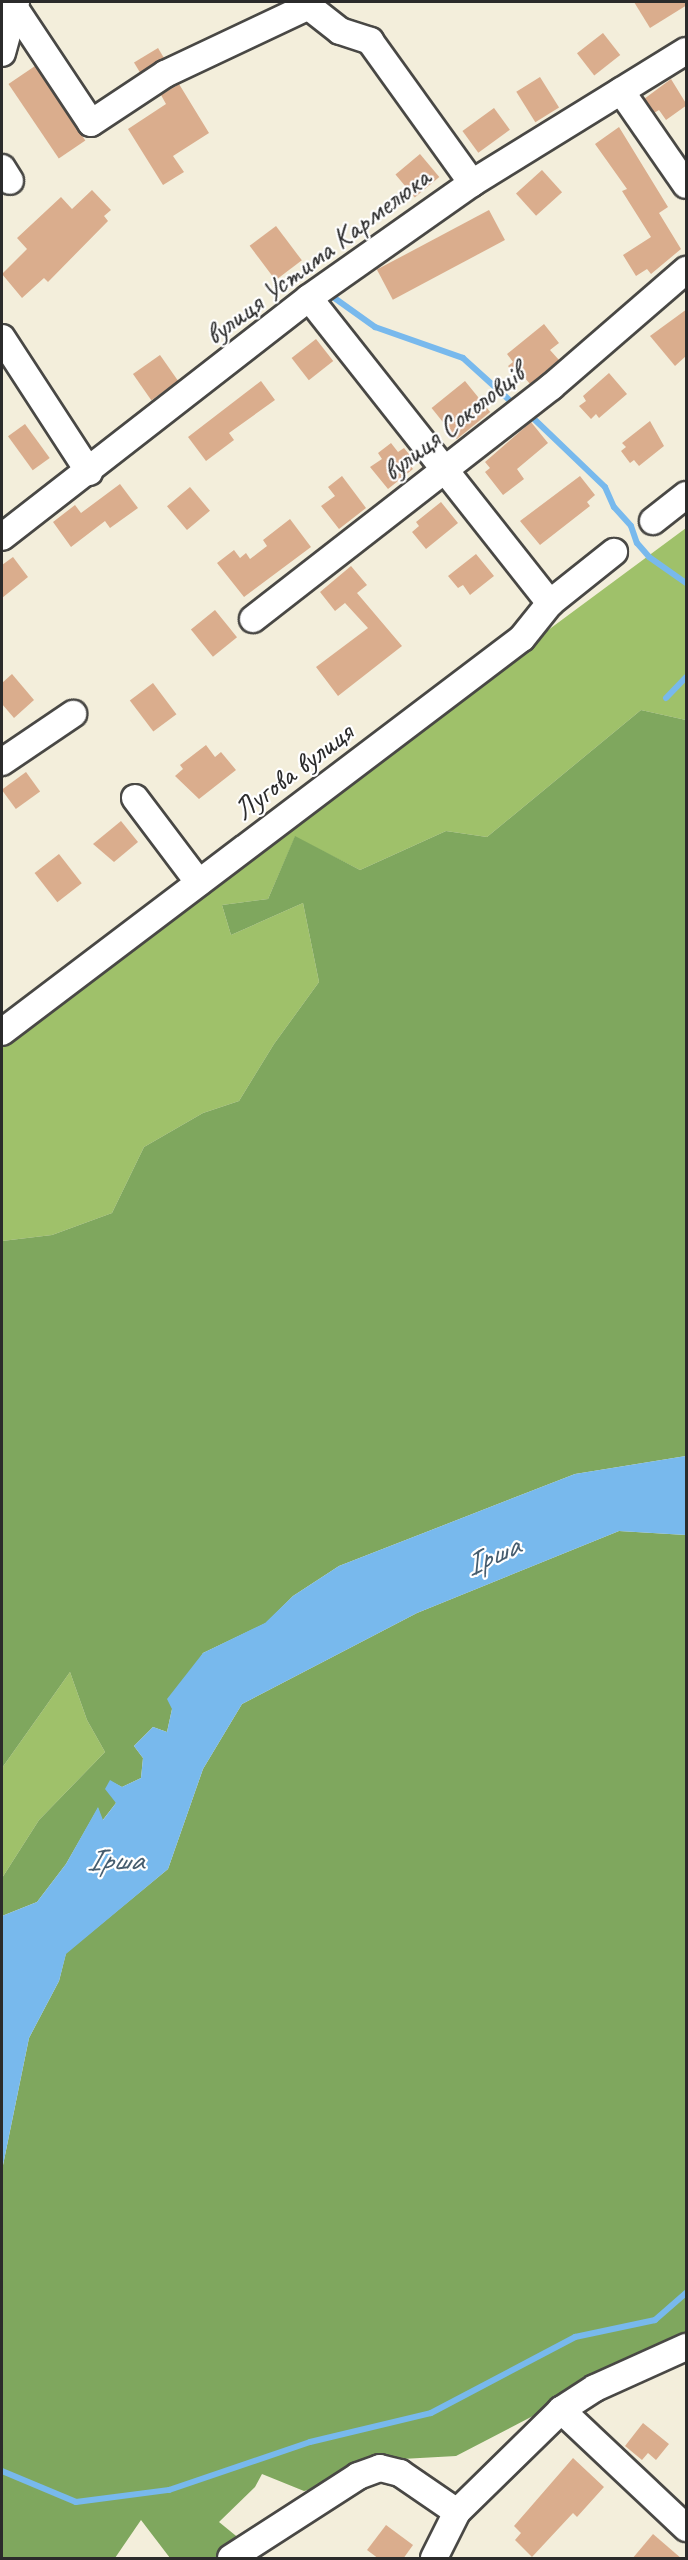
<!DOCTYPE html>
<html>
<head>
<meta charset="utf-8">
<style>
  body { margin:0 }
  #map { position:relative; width:688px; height:2560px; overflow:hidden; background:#f3eedb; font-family:Caveat,sans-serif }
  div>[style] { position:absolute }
  .green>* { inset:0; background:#9fc16a }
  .forest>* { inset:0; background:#7fa75e }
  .water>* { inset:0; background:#78b9ed }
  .stream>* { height:6px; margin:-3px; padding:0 3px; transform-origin:3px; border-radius:3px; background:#78b9ed }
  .building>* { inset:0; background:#daad8d; transform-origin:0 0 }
  .roads { filter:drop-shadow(2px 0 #494845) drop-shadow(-2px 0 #494845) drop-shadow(0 2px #494845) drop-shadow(0 -2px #494845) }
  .minor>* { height:26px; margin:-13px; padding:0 13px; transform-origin:13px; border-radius:13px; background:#fff }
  span { translate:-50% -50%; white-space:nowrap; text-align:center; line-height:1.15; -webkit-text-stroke:4.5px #fff; paint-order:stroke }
  .street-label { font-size:30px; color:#2b2b2b }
  .water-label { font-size:32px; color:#465d6f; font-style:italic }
  .frame { position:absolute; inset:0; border:3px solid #2b2b2b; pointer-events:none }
</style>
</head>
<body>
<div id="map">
  <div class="green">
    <i style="clip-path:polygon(686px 528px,686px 720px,641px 710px,487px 837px,446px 831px,360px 870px,295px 837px,268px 899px,222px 905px,231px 935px,303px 903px,319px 982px,274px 1044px,239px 1101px,203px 1113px,144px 1147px,112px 1213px,52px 1235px,2px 1241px,2px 1034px)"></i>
    <i style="clip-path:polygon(70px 1672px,87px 1720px,105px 1752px,39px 1820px,2px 1878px,2px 1768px)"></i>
  </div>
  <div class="forest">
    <i style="clip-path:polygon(641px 710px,686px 720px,686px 1456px,575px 1474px,339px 1566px,293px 1596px,266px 1623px,203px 1653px,172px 1709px,167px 1732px,153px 1727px,134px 1746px,143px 1758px,141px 1778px,122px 1787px,110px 1781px,116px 1803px,102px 1821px,98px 1808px,66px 1864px,37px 1902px,2px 1916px,2px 1878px,39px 1820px,105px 1752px,87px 1720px,70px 1672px,2px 1768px,2px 1241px,52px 1235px,112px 1213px,144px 1147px,203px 1113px,239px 1101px,274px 1044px,319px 982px,303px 903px,231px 935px,222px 905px,268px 899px,295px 836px,360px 870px,446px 831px,487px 837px)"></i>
    <i style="clip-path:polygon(619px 1531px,686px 1535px,686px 2344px,554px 2405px,456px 2456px,402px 2459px,356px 2478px,304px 2491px,262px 2474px,255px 2487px,219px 2522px,246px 2544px,223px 2558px,170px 2558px,141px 2520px,115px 2558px,2px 2558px,2px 2170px,29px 2038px,59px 1981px,66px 1953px,168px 1869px,203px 1769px,242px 1704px,417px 1613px)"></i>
  </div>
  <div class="water">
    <i style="clip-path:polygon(686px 1456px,686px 1535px,619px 1531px,417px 1613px,242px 1704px,203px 1769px,168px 1869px,66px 1954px,59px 1981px,29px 2038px,2px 2170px,2px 1916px,37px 1902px,66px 1864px,98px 1807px,103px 1820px,116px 1803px,105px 1789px,110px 1780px,122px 1787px,141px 1778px,143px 1758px,134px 1746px,153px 1727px,167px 1732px,172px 1709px,167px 1699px,203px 1653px,265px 1623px,293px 1596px,339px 1566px,575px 1474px)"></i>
  </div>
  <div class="stream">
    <i style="left:333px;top:297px;width:52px;rotate:35.5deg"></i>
    <i style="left:375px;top:327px;width:93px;rotate:19.4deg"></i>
    <i style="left:463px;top:358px;width:72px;rotate:42.2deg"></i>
    <i style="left:532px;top:417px;width:101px;rotate:43.8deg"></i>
    <i style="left:605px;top:487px;width:22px;rotate:66deg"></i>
    <i style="left:614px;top:507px;width:25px;rotate:48deg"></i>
    <i style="left:631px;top:526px;width:18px;rotate:71deg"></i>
    <i style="left:637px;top:543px;width:18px;rotate:49deg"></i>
    <i style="left:649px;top:557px;width:45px;rotate:35.1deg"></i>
    <i style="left:666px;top:698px;width:29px;rotate:-46deg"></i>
    <i style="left:2px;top:2471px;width:80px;rotate:22.7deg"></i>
    <i style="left:76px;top:2502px;width:94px;rotate:-7.4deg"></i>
    <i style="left:169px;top:2490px;width:149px;rotate:-18.8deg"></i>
    <i style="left:310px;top:2442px;width:124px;rotate:-13.5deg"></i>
    <i style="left:431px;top:2413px;width:163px;rotate:-27.8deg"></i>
    <i style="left:575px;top:2337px;width:82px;rotate:-12deg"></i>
    <i style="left:655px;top:2320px;width:41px;rotate:-41.1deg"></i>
  </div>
  <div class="building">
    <i style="clip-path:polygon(634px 2px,687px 2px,687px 5px,650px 28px)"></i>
    <i style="left:603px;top:33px;width:28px;height:33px;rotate:52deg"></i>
    <i style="left:158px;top:48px;width:12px;height:28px;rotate:59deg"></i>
    <i style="left:35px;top:66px;width:90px;height:32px;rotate:56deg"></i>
    <i style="left:540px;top:77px;width:36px;height:28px;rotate:58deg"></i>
    <i style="clip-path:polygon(671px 79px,687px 105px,666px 120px,659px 110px,654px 113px,644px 99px)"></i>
    <i style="clip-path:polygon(179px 84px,209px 133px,173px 156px,184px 172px,163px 185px,128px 129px,166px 104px,161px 95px)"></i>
    <i style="left:494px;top:108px;width:27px;height:39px;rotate:54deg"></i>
    <i style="clip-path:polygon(619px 127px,668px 207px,659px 213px,681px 249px,651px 274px,647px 269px,636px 276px,623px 255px,651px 237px,622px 191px,627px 189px,595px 144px)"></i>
    <i style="left:420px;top:154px;width:30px;height:32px;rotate:50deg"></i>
    <i style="left:542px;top:170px;width:30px;height:35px;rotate:48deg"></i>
    <i style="clip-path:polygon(92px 190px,111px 210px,104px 216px,108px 221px,48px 282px,44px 278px,22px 298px,2px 274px,27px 249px,17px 238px,61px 197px,72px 209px)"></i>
    <i style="left:489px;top:210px;width:34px;height:127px;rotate:62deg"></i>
    <i style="left:276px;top:226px;width:43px;height:33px;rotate:53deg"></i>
    <i style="clip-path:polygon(687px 309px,686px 356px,675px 366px,650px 336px)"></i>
    <i style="clip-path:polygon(544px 324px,559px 343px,550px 350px,559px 360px,530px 384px,525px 378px,520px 382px,508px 366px,513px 362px,507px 354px)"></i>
    <i style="left:316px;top:339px;width:28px;height:31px;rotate:52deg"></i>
    <i style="left:160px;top:355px;width:32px;height:33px;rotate:55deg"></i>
    <i style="clip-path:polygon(609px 373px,627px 394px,599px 418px,596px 414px,591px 419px,579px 406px,586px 401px,583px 396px)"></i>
    <i style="clip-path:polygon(261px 381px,275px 400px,229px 433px,234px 440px,206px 461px,188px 437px)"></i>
    <i style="left:465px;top:381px;width:40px;height:43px;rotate:51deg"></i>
    <i style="clip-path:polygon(650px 421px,664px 446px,639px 466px,634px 460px,630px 463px,621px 451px,626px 447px,622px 443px)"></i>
    <i style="clip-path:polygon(531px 422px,548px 443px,517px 469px,524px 479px,503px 495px,485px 472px,490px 468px,485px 462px)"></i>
    <i style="left:25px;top:424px;width:42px;height:21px;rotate:54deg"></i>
    <i style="clip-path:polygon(391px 443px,398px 452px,404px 448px,413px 459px,408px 463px,413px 469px,388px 489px,370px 467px,382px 459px,378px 453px)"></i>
    <i style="clip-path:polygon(342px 476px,366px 508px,339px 529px,321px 506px,335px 496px,328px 487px)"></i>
    <i style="clip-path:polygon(580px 476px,595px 495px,587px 502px,590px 506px,540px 545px,520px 521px)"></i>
    <i style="clip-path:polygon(120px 484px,138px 508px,110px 528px,105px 521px,71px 547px,53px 522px,75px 505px,81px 513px)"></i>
    <i style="left:190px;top:487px;width:31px;height:30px;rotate:50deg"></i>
    <i style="clip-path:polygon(441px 502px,458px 523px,426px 549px,412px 532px,419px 526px,416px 522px)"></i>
    <i style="clip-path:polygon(290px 519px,311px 547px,244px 597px,217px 563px,234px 550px,240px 558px,246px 553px,250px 559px,267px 546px,263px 540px)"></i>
    <i style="clip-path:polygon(476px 554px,494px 576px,470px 595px,463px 585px,458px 588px,448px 576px)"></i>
    <i style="clip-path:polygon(13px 557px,28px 577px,2px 598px,2px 565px)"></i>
    <i style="clip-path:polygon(351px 566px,367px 585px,357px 593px,402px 646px,338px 696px,316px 667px,368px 628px,345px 603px,335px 611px,320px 592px)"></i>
    <i style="left:215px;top:610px;width:35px;height:31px;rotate:51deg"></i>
    <i style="clip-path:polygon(12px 674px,34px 700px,14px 718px,2px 704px,2px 683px)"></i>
    <i style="left:153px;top:683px;width:39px;height:29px;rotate:53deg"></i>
    <i style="clip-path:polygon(206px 745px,215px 757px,221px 752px,236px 770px,199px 799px,175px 776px,183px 769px,180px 765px)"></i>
    <i style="left:26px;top:772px;width:24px;height:30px;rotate:54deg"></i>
    <i style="clip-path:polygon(121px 821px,138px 842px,114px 862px,93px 844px)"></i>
    <i style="left:59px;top:854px;width:37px;height:31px;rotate:52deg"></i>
    <i style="clip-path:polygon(643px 2423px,669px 2444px,656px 2460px,648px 2453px,642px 2460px,625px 2446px)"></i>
    <i style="clip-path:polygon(573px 2458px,604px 2487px,577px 2517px,573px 2513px,532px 2557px,515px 2540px,521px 2533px,514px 2526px)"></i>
    <i style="clip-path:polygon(386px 2525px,413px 2545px,403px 2559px,379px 2559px,367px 2550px)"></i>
    <i style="clip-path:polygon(653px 2534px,682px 2559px,632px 2559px)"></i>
  </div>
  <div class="roads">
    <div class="minor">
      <i style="left:303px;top:2px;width:47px;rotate:38.1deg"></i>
      <i style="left:340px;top:31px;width:32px;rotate:18deg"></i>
      <i style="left:370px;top:41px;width:175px;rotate:54.3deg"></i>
      <i style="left:14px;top:7px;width:139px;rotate:56.4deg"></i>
      <i style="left:91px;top:123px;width:89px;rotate:-33.5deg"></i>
      <i style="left:165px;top:74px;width:157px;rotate:-25.3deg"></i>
      <i style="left:2px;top:53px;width:53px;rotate:-74.6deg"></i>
      <i style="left:621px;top:91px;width:114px;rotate:55.3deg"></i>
      <i style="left:2px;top:168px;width:15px;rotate:58deg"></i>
      <i style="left:309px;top:298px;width:389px;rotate:51.7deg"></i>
      <i style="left:2px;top:338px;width:160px;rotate:57deg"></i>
      <i style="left:653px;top:521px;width:42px;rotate:-38.2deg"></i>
      <i style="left:2px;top:537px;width:389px;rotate:-37.9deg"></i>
      <i style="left:309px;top:298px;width:199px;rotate:-35.2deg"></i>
      <i style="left:472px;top:183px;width:251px;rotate:-31.7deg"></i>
      <i style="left:253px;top:619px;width:378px;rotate:-37.9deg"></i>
      <i style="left:551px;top:387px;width:179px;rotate:-40.9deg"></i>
      <i style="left:2px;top:762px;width:86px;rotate:-34.1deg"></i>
      <i style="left:135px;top:798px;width:106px;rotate:53deg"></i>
      <i style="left:2px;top:1032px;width:652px;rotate:-37.15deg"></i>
      <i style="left:522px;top:638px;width:45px;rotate:-51.3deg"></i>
      <i style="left:550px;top:603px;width:82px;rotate:-38.6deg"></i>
      <i style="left:561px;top:2410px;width:172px;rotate:43.3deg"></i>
      <i style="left:231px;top:2558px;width:151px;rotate:-32.8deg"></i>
      <i style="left:358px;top:2476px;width:23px;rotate:-20deg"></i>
      <i style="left:380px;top:2468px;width:21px;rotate:14deg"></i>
      <i style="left:400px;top:2473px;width:69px;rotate:34.4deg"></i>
      <i style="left:434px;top:2558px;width:51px;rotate:-63.4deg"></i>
      <i style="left:457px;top:2512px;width:146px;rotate:-44.4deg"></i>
      <i style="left:561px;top:2410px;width:40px;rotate:-32.9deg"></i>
      <i style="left:595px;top:2388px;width:100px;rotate:-24.3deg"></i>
    </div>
  </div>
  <div class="street-label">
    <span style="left:317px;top:256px;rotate:-37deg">вулиця Устима Кармелюка</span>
    <span style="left:453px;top:422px;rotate:-38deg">вулиця Соколовців</span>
    <span style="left:293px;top:771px;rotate:-37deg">Лугова вулиця</span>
  </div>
  <div class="water-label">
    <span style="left:492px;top:1556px;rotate:-24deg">Ірша</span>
    <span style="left:115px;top:1860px">Ірша</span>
  </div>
  <div class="frame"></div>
</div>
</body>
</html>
